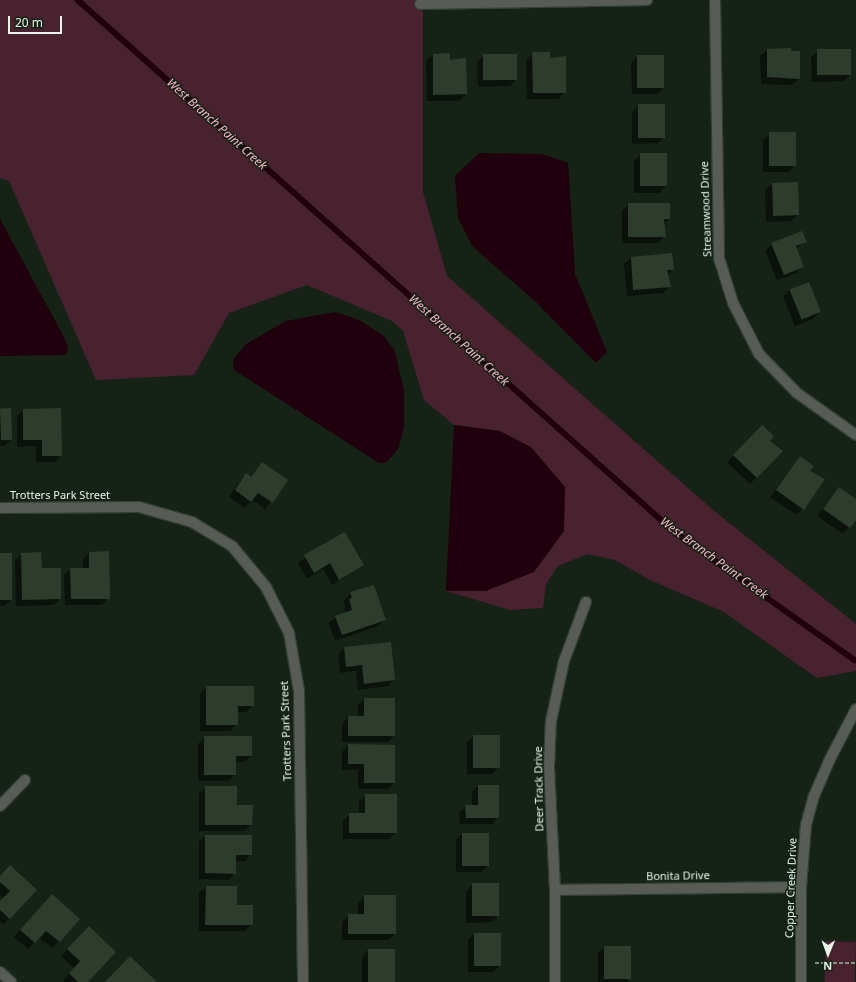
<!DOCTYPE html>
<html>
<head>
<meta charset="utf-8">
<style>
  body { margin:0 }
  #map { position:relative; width:856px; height:982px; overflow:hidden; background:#152215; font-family:"Noto Sans",sans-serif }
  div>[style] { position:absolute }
  .green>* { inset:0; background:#492230; transform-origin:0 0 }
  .water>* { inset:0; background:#20000d }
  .shadow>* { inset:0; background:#0007 }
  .stream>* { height:5.5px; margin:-2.75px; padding:0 2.75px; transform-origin:2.75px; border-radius:2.75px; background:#20000d }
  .building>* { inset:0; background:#2e3c2e; transform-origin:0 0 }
  .path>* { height:2.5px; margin-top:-1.25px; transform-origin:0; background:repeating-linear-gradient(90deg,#848f84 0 4px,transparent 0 6px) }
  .roads { filter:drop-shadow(1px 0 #333f33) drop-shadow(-1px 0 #333f33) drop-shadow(0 1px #333f33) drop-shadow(0 -1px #333f33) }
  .minor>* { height:10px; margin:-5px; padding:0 5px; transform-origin:5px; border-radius:5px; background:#575d56 }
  span { translate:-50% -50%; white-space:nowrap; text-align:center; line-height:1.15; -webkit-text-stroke:3px #152215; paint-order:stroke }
  .street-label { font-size:11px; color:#eaf3e9 }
  .water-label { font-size:12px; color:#fbb3ca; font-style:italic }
  .north { position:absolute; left:808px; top:934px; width:40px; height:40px; -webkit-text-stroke:3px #152215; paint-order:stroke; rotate:181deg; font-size:11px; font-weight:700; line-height:16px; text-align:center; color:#eaf3e9 }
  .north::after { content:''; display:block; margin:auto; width:14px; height:18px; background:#eaf3e9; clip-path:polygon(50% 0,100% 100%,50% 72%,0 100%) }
  .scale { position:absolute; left:8px; top:16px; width:54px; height:18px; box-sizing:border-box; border:2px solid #eaf3e9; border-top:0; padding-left:5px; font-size:12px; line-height:14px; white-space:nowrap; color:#eaf3e9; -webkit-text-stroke:3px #152215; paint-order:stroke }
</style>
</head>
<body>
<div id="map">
  <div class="green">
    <i style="clip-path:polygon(0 0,423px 0,423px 192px,447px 276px,713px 510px,856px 624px,856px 671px,817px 678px,724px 612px,650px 580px,615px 560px,587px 554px,558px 566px,546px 584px,543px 608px,510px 610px,446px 591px,486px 591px,500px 431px,454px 425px,424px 400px,403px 331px,392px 321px,307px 285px,229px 313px,194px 375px,96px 380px,9px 181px,0 178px)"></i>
    <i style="left:826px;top:941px;width:30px;height:41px;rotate:2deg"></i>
  </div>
  <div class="water">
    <i style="clip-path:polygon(479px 153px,543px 154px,568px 163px,575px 274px,607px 352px,596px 363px,535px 301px,473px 247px,458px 218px,455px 176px)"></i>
    <i style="clip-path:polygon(0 219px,65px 339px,68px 347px,67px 353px,64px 355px,0 356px)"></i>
    <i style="clip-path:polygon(335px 312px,359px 320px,384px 336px,395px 351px,404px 391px,404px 428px,398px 449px,386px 463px,379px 463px,234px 370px,233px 360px,246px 344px,286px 321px)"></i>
    <i style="clip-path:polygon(454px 425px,500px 431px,531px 447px,565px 487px,564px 531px,534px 572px,486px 591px,446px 591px)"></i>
  </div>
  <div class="shadow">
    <i style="clip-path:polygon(767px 50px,799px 52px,799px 79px,792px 85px,761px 84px,760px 56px)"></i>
    <i style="clip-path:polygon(818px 51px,850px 75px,844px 81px,812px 82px,811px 57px)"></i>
    <i style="clip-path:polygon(533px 53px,549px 59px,565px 92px,559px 99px,527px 99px,526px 60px)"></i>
    <i style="clip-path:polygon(433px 55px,449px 61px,466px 94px,459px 101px,427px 101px,426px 61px)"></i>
    <i style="clip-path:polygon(483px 56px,516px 80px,510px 86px,478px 87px,477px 62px)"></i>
    <i style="clip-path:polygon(638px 56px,664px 88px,657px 94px,632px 94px,631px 63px)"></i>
    <i style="clip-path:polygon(639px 105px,664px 137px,658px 143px,632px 144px,632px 112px)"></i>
    <i style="clip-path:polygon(770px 134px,795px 165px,789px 172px,763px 172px,763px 140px)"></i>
    <i style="clip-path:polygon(640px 155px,666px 186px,659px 193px,634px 193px,634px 161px)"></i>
    <i style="clip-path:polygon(797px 183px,798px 215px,791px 221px,766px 222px,765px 190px,772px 184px)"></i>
    <i style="clip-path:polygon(628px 204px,669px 204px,669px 219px,663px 225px,664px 236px,658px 243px,622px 243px,622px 211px)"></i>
    <i style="clip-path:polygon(806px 241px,796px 249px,803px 266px,796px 273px,777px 280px,765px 251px,772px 244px)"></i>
    <i style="clip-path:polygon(671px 255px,673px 270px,667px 275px,670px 287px,663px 293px,627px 296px,624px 264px,631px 258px)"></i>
    <i style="clip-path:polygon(808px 283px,820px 312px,813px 319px,795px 326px,783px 297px,789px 290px)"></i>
    <i style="clip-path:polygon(0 410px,11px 440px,4px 446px,0 446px)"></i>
    <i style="clip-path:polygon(23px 410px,61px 455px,55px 462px,36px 462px,36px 446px,17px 447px,17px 416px)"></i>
    <i style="clip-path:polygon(762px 426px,768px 441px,782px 451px,750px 484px,727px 462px)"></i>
    <i style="clip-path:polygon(801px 457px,809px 471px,803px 509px,796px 515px,770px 497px)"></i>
    <i style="clip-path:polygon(262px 464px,287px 481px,265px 509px,252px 500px,244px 508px,229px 497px,240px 481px,247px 475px,250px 477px)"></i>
    <i style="clip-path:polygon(839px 488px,856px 500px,856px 518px,843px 534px,817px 516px)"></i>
    <i style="clip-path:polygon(344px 533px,363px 565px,332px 585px,323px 569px,307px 579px,298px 563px)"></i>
    <i style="clip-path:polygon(89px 553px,108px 598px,102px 605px,65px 605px,64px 575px,71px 569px,83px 569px,83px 559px)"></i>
    <i style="clip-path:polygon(0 554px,11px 599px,5px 606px,0 606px)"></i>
    <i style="clip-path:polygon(22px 554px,41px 569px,60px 599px,54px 605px,16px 606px,15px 560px)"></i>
    <i style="clip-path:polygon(351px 593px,385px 620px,378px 626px,335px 641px,329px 623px,336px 617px,345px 613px,344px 600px)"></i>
    <i style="clip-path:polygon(344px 648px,394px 680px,388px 686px,358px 690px,356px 671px,340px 673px,338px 655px)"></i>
    <i style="clip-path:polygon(207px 687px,253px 705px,246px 712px,237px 712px,237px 724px,230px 731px,200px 731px,200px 694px)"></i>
    <i style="clip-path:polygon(364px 699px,394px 736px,388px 742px,342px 742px,342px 724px,348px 717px,358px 717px,358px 705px)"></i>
    <i style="clip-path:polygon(474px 736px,499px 767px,492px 774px,467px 774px,467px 742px)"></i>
    <i style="clip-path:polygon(205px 737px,251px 756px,244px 762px,235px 762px,235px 775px,228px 781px,198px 781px,198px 744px)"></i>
    <i style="clip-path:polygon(348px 745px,394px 783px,388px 789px,358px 789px,358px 770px,342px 770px,342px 752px)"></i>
    <i style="clip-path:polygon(478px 786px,498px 817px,492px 824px,460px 824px,459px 813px,466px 806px,472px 806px,472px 792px)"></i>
    <i style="clip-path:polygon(206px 787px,251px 825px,245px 831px,199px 831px,199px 794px)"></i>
    <i style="clip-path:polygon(366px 795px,396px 833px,389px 839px,343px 839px,343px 821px,350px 814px,359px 814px,359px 802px)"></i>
    <i style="clip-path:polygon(462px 834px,488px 866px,481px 872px,456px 872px,456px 840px)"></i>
    <i style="clip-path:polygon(205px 836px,251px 854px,245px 861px,235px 861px,235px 873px,229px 880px,199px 879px,199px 842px)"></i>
    <i style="clip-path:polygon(0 877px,35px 891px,3px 925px,0 922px,0 902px,4px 898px,0 895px)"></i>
    <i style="clip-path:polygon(473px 884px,498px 916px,492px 922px,466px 923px,466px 891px)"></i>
    <i style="clip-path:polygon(206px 887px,236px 906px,252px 924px,245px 931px,199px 931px,199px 893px)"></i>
    <i style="clip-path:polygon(365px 896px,395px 934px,388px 940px,342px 940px,342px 922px,349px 915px,358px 915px,358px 903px)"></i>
    <i style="clip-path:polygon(46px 902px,79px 920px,52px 948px,39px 937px,28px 949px,14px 937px)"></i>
    <i style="clip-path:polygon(89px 927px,86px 982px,65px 982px,63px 980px,74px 968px,61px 956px)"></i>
    <i style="clip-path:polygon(474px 934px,500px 966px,493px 972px,468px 972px,468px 940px)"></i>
    <i style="clip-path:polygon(605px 947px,630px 978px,627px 982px,598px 982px,598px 953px)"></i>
    <i style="clip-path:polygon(368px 950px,394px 982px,362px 982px,362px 957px)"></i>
  </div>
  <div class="stream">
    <i style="left:78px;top:0;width:801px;rotate:41.71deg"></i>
    <i style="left:676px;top:533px;width:219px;rotate:35.4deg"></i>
  </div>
  <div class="building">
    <i style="clip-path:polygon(791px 48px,791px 51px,800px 51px,800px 79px,767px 77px,767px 49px)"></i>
    <i style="left:851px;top:49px;width:26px;height:34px;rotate:90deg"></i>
    <i style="clip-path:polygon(532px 52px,550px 52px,550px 58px,566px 56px,566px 93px,533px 93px)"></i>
    <i style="clip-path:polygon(450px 53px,450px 60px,466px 58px,467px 94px,433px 95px,433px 54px)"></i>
    <i style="left:517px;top:54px;width:26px;height:34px;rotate:90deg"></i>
    <i style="left:637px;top:55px;width:27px;height:33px"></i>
    <i style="left:638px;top:104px;width:27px;height:34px"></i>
    <i style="left:796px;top:132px;width:34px;height:27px;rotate:90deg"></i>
    <i style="left:667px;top:153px;width:33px;height:27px;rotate:90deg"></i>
    <i style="left:798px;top:182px;width:33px;height:26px;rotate:88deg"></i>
    <i style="clip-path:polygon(628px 203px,670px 203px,670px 219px,664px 219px,666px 237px,628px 237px)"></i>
    <i style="clip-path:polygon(802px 231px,807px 242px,796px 246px,804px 267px,784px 275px,771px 243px)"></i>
    <i style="clip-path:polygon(672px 253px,674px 270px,667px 270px,671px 287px,633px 290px,631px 257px)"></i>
    <i style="left:809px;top:282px;width:32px;height:21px;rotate:68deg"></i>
    <i style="left:11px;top:408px;width:32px;height:11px;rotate:88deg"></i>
    <i style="clip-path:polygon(61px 408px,62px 456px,42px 456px,42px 440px,23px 440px,23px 409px)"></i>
    <i style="clip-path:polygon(762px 425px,774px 436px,770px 441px,783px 451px,757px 478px,733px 455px)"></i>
    <i style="clip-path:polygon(800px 456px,814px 466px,810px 471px,825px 479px,804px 510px,776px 490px)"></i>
    <i style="clip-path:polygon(262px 462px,288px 480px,273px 503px,258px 493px,251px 502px,235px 490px,246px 473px,251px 477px)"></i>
    <i style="clip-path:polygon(839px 487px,856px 499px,856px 520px,850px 528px,823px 509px)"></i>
    <i style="clip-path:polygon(345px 532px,364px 565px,339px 580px,330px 563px,314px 573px,304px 555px)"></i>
    <i style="clip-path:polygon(109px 551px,110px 599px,71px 599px,70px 568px,89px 568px,89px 552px)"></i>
    <i style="clip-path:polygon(41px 552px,42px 568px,61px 568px,61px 599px,22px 600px,21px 553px)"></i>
    <i style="left:0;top:553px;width:12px;height:47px"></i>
    <i style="clip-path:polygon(374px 585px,386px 620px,342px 635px,335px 616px,352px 610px,349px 599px,352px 598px,350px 592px)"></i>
    <i style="clip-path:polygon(391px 642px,395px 680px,364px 684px,362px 665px,346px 667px,344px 647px)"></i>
    <i style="clip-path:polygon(206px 686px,254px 686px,254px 706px,238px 706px,238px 725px,206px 725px)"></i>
    <i style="clip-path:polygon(364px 698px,395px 698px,395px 736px,348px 736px,348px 716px,364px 716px)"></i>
    <i style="left:473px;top:735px;width:27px;height:33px"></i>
    <i style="clip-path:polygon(204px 736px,252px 736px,252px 756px,236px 756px,236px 775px,204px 775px)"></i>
    <i style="clip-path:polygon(348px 744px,395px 745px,395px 783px,364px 783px,364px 764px,348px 764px)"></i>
    <i style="clip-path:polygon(478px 785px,499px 785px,499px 818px,466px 818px,465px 805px,478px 805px)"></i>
    <i style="clip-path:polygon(205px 786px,237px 786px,237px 805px,253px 805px,252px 825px,205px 825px)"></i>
    <i style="clip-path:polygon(365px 794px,397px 794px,397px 833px,349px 833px,349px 813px,365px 813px)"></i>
    <i style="left:462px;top:833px;width:27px;height:33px"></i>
    <i style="clip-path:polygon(205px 835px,252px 835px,252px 855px,236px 855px,236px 874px,205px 873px)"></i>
    <i style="clip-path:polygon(10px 865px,37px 890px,10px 919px,0 910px,0 901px,10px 891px,0 882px,0 876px)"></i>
    <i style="left:472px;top:883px;width:27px;height:33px"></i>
    <i style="clip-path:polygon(206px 886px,237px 886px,237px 905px,253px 905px,253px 925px,205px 925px)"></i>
    <i style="clip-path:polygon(52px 894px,80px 919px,60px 942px,46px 931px,35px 943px,20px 930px)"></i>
    <i style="clip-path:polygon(364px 895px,396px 895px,396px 934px,348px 934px,348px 914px,364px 914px)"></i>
    <i style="clip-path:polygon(89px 926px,116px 952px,88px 982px,78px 982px,69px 973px,80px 961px,67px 949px)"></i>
    <i style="left:474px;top:933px;width:27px;height:33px"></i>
    <i style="left:604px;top:946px;width:27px;height:33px"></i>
    <i style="left:368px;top:949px;width:27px;height:33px"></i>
    <i style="clip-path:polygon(130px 956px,157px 982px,105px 982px)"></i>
  </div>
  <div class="path">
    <i style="left:815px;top:963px;width:41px"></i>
  </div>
  <div class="roads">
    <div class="minor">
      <i style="left:715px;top:0;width:258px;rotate:89.1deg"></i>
      <i style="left:719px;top:258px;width:47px;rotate:72.7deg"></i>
      <i style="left:733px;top:303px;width:57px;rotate:63deg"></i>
      <i style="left:759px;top:354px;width:54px;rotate:45.7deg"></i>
      <i style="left:797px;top:393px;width:72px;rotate:35.4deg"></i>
      <i style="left:420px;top:4px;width:227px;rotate:-1deg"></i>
      <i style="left:0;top:508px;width:139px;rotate:-0.4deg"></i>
      <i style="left:139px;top:507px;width:55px;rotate:15.8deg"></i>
      <i style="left:192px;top:522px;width:47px;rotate:31deg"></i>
      <i style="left:232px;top:546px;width:53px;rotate:50.3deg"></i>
      <i style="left:266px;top:587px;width:51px;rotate:63.4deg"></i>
      <i style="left:289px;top:633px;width:59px;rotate:80.2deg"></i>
      <i style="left:299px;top:691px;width:291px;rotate:89.2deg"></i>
      <i style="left:0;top:806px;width:36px;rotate:-46deg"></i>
      <i style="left:555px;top:890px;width:246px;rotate:-0.7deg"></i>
      <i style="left:0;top:972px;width:15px;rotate:42deg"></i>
      <i style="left:555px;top:982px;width:92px;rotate:-90deg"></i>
      <i style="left:555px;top:890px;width:124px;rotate:-92.8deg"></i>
      <i style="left:549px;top:766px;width:45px;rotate:-87.5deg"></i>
      <i style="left:551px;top:721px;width:61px;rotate:-77.8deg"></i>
      <i style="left:564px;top:661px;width:63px;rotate:-69.6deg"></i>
      <i style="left:801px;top:982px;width:95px;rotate:-90deg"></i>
      <i style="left:801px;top:887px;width:62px;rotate:-85.4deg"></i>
      <i style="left:806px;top:825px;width:30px;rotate:-75deg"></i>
      <i style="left:814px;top:796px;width:40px;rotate:-66.6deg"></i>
      <i style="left:830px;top:759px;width:56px;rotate:-62.5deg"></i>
    </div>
  </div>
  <div class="street-label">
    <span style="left:706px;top:209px;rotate:-92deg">Streamwood Drive</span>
    <span style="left:60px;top:495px">Trotters Park Street</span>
    <span style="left:286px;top:731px;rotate:-92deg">Trotters Park Street</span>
    <span style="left:539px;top:789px;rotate:-91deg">Deer Track Drive</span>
    <span style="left:678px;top:876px;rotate:-1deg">Bonita Drive</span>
    <span style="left:791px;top:888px;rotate:-88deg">Copper Creek Drive</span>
  </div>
  <div class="water-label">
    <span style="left:217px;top:124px;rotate:42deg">West Branch Paint Creek</span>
    <span style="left:459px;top:340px;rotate:42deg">West Branch Paint Creek</span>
    <span style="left:714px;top:558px;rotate:36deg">West Branch Paint Creek</span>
  </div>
  <div class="north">N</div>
  <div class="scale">20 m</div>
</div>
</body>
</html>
